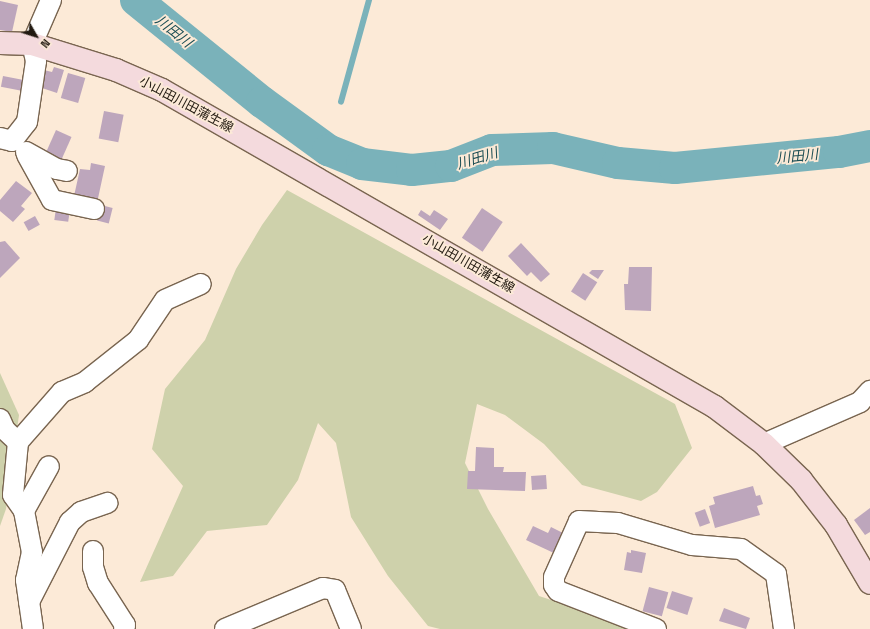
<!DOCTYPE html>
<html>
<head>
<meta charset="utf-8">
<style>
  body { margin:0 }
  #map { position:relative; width:870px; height:629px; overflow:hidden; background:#fcead7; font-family:"Space Grotesk","Noto Sans JP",sans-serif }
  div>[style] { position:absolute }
  .green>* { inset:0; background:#ced1ab }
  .stream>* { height:5.5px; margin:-2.75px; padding:0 2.75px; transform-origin:2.75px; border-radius:2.75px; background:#7ab2ba }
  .river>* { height:32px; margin:-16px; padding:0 16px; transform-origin:16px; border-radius:16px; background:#7ab2ba }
  .building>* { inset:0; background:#bda6bc; transform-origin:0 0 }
  .roads { filter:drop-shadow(1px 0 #796550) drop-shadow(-1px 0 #796550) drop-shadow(0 1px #796550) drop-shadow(0 -1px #796550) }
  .street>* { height:20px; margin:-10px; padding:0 10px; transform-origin:10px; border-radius:10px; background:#fff }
  .secondary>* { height:22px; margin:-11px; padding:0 11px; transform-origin:11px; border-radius:11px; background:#f4dadd }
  span { translate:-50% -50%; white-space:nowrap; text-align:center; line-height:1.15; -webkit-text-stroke:3.5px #fcead7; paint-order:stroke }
  .street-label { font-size:13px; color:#211910 }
  .water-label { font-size:14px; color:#1b4d53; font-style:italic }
  .north { position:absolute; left:16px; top:16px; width:40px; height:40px; -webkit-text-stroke:3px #fcead7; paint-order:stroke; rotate:129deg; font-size:11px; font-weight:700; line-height:16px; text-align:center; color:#211910 }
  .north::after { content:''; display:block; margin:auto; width:14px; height:18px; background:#211910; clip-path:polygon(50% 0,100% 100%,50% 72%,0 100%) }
</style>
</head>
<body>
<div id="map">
  <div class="green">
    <i style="clip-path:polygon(287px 190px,675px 404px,692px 448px,657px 492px,641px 501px,582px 485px,544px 444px,505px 415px,477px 404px,465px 463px,488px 509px,539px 596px,640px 629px,440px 629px,428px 626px,388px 576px,351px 517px,336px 443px,318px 423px,298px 480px,267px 525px,207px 531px,173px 576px,140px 582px,183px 486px,152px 449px,165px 389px,205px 340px,236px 269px,262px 225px)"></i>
    <i style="clip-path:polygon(0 373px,19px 415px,6px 509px,0 526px)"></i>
  </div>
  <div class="stream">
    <i style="left:341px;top:102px;width:106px;rotate:-74.6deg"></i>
  </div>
  <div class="river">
    <i style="left:136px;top:0;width:162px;rotate:39deg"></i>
    <i style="left:262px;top:102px;width:82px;rotate:36deg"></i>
    <i style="left:328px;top:150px;width:37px;rotate:22deg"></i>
    <i style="left:362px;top:164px;width:50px;rotate:6.8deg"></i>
    <i style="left:412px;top:170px;width:39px;rotate:-6deg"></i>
    <i style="left:451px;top:166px;width:44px;rotate:-21.3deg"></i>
    <i style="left:492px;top:150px;width:61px;rotate:-1.9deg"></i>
    <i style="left:553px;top:148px;width:67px;rotate:13deg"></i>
    <i style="left:618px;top:163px;width:57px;rotate:5deg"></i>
    <i style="left:675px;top:168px;width:165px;rotate:-5.6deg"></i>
    <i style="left:839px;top:152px;width:32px;rotate:-11deg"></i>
  </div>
  <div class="building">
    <i style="clip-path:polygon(0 1px,18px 5px,12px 32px,0 30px)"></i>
    <i style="clip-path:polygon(54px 67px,64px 70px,57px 93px,39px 87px,44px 70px,52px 72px)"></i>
    <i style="left:68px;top:73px;width:18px;height:26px;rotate:16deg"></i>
    <i style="left:3px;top:76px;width:21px;height:11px;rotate:11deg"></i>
    <i style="left:104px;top:111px;width:20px;height:28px;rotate:11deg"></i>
    <i style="left:56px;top:130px;width:17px;height:26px;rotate:24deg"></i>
    <i style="clip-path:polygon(91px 163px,105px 166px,97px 203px,74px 196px,80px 169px,90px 170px)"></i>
    <i style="clip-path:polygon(16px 181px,32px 193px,21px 206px,25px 209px,13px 222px,0 211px,0 200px)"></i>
    <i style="left:101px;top:205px;width:12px;height:16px;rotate:14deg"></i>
    <i style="left:56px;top:208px;width:14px;height:12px;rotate:8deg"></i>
    <i style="left:482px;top:208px;width:25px;height:36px;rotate:34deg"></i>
    <i style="clip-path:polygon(421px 210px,430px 216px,434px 210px,448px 219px,440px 230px,418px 215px)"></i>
    <i style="left:35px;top:216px;width:10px;height:13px;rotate:61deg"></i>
    <i style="clip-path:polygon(5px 241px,20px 258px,0 278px,0 242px)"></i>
    <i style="clip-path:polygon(521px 243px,550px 274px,541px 282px,531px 272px,527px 276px,508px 256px)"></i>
    <i style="clip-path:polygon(629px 267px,652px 267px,651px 311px,625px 310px,624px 284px,628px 284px)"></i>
    <i style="clip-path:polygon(592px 270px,604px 270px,598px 279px,589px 273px)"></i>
    <i style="left:583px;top:273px;width:17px;height:22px;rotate:33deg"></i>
    <i style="clip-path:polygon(476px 447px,494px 448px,494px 467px,504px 467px,503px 472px,526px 472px,525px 491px,467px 489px,468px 471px,475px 471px)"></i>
    <i style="left:546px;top:475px;width:14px;height:15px;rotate:86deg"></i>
    <i style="clip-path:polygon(753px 486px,756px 496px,760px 495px,763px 504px,757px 506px,760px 515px,715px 528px,709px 506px,715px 504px,713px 497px)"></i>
    <i style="clip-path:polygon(870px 508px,870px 532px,865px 535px,854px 520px)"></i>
    <i style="left:705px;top:509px;width:15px;height:11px;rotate:70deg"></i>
    <i style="clip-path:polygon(533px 526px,548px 533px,551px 527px,565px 534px,556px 554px,526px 540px)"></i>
    <i style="clip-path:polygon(631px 550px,646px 553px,642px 573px,624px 570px,627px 552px,631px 553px)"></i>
    <i style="left:649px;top:587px;width:20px;height:25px;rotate:15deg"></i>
    <i style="left:672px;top:591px;width:22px;height:18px;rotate:18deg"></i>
    <i style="clip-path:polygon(724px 608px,750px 618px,746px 629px,719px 621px)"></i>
  </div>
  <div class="roads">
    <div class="street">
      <i style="left:0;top:138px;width:12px;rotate:14deg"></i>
      <i style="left:12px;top:141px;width:24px;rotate:-52deg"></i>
      <i style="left:27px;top:122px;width:62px;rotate:-81.6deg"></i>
      <i style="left:36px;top:61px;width:17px;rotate:-103deg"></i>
      <i style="left:32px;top:44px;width:48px;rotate:-66.6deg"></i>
      <i style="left:26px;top:152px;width:35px;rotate:29deg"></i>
      <i style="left:57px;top:169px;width:10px;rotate:11deg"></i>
      <i style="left:27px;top:155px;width:51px;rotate:60.9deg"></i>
      <i style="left:52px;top:200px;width:43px;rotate:12.1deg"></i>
      <i style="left:0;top:419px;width:12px;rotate:66deg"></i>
      <i style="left:5px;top:430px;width:18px;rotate:43deg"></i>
      <i style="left:18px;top:442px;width:53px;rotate:95.4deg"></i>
      <i style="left:13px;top:495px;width:19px;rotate:55deg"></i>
      <i style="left:24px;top:511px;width:42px;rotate:79deg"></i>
      <i style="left:32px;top:552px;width:29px;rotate:102deg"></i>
      <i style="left:26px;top:580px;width:49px;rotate:81.9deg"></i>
      <i style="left:18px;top:442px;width:67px;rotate:-48.7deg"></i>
      <i style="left:62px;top:392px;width:25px;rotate:-23deg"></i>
      <i style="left:85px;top:382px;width:68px;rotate:-38.4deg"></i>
      <i style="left:138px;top:340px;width:48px;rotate:-56deg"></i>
      <i style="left:165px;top:300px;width:39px;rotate:-24deg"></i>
      <i style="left:764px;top:444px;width:105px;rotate:-23.6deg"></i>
      <i style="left:860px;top:402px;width:15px;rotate:-48deg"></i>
      <i style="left:24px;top:511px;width:51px;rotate:-60.9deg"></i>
      <i style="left:93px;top:551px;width:16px;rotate:90deg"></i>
      <i style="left:93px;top:567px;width:17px;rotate:73deg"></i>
      <i style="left:98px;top:583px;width:50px;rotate:57.3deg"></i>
      <i style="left:125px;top:625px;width:4px;rotate:104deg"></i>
      <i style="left:29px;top:602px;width:90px;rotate:-62.9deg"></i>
      <i style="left:70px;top:522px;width:15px;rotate:-42deg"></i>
      <i style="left:81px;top:512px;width:28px;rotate:-19deg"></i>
      <i style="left:225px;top:629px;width:106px;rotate:-22.7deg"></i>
      <i style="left:323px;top:588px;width:12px;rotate:9deg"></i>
      <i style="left:335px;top:590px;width:42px;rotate:67.7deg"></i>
      <i style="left:656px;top:629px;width:105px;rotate:-158.8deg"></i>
      <i style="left:558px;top:591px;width:7px;rotate:-124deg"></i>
      <i style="left:554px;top:585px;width:8px;rotate:-90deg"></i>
      <i style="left:554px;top:577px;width:61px;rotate:-65.9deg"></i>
      <i style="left:579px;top:521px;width:39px;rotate:3deg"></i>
      <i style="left:618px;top:523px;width:77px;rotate:16.6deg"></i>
      <i style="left:692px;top:545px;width:49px;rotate:4.7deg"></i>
      <i style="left:741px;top:549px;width:43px;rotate:35.5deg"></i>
      <i style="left:776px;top:574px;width:56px;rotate:81.7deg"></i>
    </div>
    <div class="secondary">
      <i style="left:0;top:43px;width:32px;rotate:2deg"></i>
      <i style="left:32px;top:44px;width:88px;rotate:17.2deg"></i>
      <i style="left:116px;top:70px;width:50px;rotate:23.5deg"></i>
      <i style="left:162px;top:90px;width:637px;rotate:29.82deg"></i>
      <i style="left:715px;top:407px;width:61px;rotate:37.1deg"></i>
      <i style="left:764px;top:444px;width:52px;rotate:44.2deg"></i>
      <i style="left:801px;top:480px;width:57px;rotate:52.1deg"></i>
      <i style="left:836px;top:525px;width:67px;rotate:59.6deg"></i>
    </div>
  </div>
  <div class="street-label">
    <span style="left:186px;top:105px;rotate:28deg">小山田川田蒲生線</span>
    <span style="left:468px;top:264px;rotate:30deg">小山田川田蒲生線</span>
  </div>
  <div class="water-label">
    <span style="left:174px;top:31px;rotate:39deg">川田川</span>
    <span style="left:797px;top:156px;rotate:-6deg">川田川</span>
    <span style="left:477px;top:158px;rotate:-17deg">川田川</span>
  </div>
  <div class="north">N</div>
</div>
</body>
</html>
